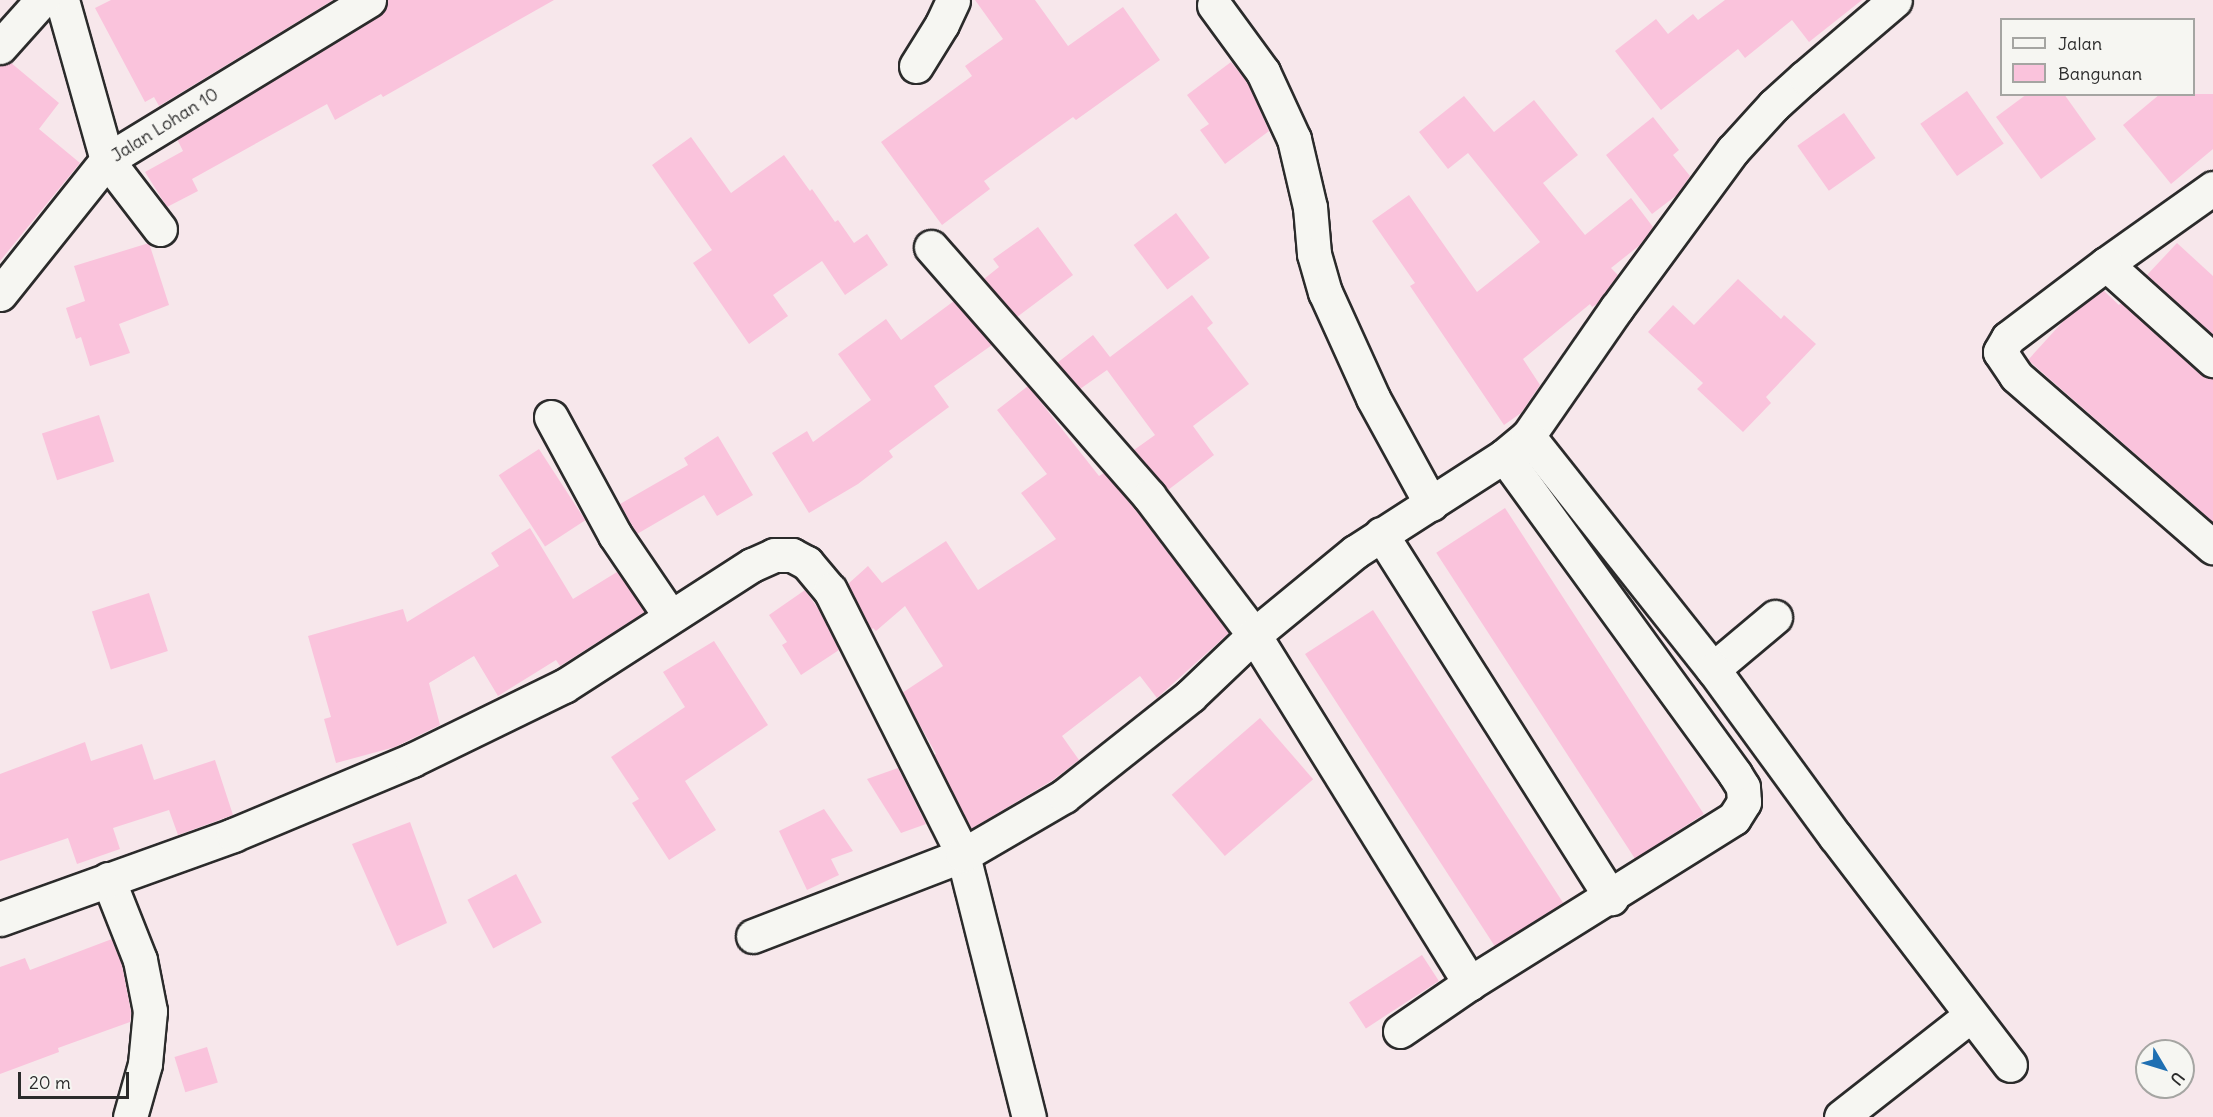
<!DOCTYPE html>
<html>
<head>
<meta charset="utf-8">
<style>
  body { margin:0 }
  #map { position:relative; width:2213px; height:1117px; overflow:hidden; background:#f7e7eb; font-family:Delius,sans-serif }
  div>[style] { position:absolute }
  .building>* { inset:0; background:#fac3dc; transform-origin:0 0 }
  .roads { filter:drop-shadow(2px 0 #2b2b2b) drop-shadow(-2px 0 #2b2b2b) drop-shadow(0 2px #2b2b2b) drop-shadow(0 -2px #2b2b2b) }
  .street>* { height:33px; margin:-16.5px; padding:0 16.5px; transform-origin:16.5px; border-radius:16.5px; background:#f6f6f2 }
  span { translate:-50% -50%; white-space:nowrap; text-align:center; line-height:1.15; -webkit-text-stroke:5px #f6f6f2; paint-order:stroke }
  .street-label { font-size:18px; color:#2b2b2b }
  .legend { position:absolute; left:2000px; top:18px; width:195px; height:78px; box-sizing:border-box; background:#f6f6f2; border:2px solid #a5a5a2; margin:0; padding:8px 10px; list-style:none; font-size:18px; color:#2b2b2b }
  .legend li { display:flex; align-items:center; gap:12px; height:30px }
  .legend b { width:30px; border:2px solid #a5a5a2 }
  .north { position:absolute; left:2135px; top:1039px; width:60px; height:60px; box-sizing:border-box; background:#f6f6f2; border:2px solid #a5a5a2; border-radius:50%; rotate:128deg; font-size:16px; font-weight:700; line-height:24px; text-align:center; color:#2b2b2b }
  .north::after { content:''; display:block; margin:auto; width:21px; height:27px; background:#1f6fb2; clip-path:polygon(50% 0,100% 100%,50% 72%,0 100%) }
  .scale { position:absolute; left:18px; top:1072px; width:111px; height:27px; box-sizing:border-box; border:3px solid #2b2b2b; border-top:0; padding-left:8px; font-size:18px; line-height:21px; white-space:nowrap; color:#2b2b2b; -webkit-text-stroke:4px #f6f6f2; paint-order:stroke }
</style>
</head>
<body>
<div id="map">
  <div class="building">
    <i style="clip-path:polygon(111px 0,333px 0,159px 106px,154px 97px,145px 102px,95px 8px)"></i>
    <i style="clip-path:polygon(388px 0,554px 0,383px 97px,381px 94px,335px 120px,327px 104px,192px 179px,198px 191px,167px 207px,145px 172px,183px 151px,177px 139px,379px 16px,385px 9px)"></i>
    <i style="clip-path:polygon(975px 0,1035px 0,1068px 46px,1123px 7px,1160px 60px,1076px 120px,1073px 117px,984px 181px,990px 189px,942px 225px,881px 142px,972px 76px,965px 66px,1003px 39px)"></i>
    <i style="clip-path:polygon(1725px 0,1862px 0,1809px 42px,1792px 20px,1745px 58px,1738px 49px,1661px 110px,1615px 51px,1656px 19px,1668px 34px,1693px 14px,1698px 20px)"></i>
    <i style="clip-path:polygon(10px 62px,59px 103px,39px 129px,80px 163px,0 261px,0 65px)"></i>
    <i style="clip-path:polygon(1231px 62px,1248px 83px,1269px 131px,1225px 164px,1200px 130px,1209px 124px,1187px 95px)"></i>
    <i style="left:1967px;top:91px;width:64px;height:57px;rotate:55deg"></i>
    <i style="clip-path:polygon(2027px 94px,2064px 94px,2096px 139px,2041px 179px,1996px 117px)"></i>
    <i style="clip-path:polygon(2160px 94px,2213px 94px,2213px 149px,2171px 184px,2123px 125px)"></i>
    <i style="clip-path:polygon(1464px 96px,1494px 132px,1534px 100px,1578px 155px,1543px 183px,1585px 235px,1631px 198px,1653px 227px,1640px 245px,1611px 268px,1618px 275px,1597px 304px,1592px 307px,1590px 304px,1523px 359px,1540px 385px,1521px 413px,1504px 425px,1410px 286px,1415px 283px,1372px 221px,1409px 195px,1477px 292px,1540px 242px,1468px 153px,1448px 169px,1419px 132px)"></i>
    <i style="left:1844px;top:113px;width:55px;height:57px;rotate:55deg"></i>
    <i style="clip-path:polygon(1653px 117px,1679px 150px,1673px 155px,1690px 176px,1677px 195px,1652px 214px,1606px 155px)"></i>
    <i style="clip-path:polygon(691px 137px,731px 193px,784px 155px,810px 191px,812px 189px,835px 222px,838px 220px,854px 243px,867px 234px,888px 265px,845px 295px,822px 261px,773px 295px,788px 316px,749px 344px,693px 263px,712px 250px,652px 165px)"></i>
    <i style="left:1176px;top:213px;width:56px;height:53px;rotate:53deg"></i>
    <i style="clip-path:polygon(1038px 227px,1073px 275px,1017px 317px,984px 279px,999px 267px,993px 259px)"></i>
    <i style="clip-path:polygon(149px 243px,169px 305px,119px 324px,130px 353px,90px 366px,81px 337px,76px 339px,66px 308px,85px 301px,74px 266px)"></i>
    <i style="clip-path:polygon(2177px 243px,2213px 276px,2213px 335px,2147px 275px)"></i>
    <i style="clip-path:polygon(1738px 279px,1781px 319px,1784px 315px,1816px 344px,1766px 397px,1771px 403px,1743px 432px,1697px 389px,1703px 383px,1648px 332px,1673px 305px,1694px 325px)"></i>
    <i style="clip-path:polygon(2103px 290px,2119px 305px,2121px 303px,2200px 374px,2213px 378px,2213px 522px,2028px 360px,2068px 316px)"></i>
    <i style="clip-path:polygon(1192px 295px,1213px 323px,1207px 328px,1249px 384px,1193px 426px,1214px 455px,1168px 490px,1134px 450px,1155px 435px,1107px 370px,1080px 389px,1057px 363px,1093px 335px,1110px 357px)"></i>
    <i style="clip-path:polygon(954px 301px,992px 345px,934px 386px,949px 407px,889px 451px,893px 457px,858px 484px,809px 513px,772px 453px,807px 431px,813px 442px,871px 400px,838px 354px,886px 319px,901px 340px)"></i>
    <i style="clip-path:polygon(1028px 386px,1099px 476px,1104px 473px,1134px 508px,1229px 633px,1157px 698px,1140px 676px,1062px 736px,1079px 760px,1053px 780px,971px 829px,934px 755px,936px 754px,902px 693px,943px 666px,905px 606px,876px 631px,873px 628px,871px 630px,848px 584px,868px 566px,882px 583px,946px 541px,978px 590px,1056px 539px,1021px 493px,1047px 474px,997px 410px)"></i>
    <i style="left:99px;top:415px;width:49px;height:60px;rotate:72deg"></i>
    <i style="clip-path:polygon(718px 436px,753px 495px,717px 516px,704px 495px,637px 534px,620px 504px,688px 465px,684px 458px)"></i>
    <i style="left:539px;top:449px;width:85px;height:48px;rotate:57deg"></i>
    <i style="left:1505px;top:508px;width:365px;height:82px;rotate:57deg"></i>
    <i style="clip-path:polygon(530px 528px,573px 599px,617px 572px,645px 612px,560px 666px,556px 660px,498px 696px,474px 656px,429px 683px,440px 725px,395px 747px,336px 763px,324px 719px,331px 717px,308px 636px,403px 609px,407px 622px,499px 566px,491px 553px)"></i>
    <i style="clip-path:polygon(805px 590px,819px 610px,839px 650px,801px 675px,782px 645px,787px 642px,769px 615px)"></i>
    <i style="left:149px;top:593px;width:61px;height:60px;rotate:72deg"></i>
    <i style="left:1373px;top:610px;width:349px;height:81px;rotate:57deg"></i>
    <i style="clip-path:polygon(714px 641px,768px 725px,685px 781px,716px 830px,669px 860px,632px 803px,639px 799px,611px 757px,685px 707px,663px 672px)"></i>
    <i style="left:1260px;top:718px;width:81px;height:117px;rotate:49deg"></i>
    <i style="clip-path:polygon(85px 742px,91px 761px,142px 744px,154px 780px,215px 760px,233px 815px,178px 835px,169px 810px,113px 828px,120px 849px,77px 864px,68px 838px,0 861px,0 774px)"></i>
    <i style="clip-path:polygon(898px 768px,926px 824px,901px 833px,867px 779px)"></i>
    <i style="clip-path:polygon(824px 809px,853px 851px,831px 859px,839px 875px,807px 890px,779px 831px)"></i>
    <i style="clip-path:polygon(410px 822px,447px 923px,397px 946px,352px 844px)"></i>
    <i style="left:516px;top:874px;width:55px;height:55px;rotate:62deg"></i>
    <i style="clip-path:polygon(112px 939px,122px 965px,131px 1012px,130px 1022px,58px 1048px,59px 1052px,0 1074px,0 967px,25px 958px,30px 970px)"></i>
    <i style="left:1422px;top:955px;width:31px;height:87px;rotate:57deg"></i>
    <i style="left:207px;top:1047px;width:37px;height:34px;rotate:73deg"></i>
  </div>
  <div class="roads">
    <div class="street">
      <i style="left:62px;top:0;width:166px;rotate:74.3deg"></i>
      <i style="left:107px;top:160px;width:87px;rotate:52.5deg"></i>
      <i style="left:1214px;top:5px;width:83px;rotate:53.8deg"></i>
      <i style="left:1263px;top:72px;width:74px;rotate:65.2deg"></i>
      <i style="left:1294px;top:139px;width:70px;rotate:76.8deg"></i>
      <i style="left:1310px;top:207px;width:47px;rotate:85.1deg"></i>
      <i style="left:1314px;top:254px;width:40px;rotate:74deg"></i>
      <i style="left:1325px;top:292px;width:116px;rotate:65.6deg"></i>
      <i style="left:1373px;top:398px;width:121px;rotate:61.3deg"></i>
      <i style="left:0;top:47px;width:63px;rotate:-48.2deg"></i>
      <i style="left:916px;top:66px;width:49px;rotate:-58.2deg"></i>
      <i style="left:942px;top:24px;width:26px;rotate:-65deg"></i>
      <i style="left:2213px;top:188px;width:131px;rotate:144.6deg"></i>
      <i style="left:2106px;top:264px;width:123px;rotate:142.9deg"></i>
      <i style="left:2008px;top:338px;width:16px;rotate:120deg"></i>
      <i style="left:2000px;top:352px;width:29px;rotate:56deg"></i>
      <i style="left:2016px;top:376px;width:261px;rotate:41deg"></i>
      <i style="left:931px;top:247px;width:331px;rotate:48.8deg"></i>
      <i style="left:1149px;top:496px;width:174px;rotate:52.9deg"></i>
      <i style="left:1254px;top:635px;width:410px;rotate:58.2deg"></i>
      <i style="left:2106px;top:264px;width:144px;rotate:41.9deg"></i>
      <i style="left:0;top:294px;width:171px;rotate:-51.4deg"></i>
      <i style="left:107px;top:160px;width:307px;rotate:-31.4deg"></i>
      <i style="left:551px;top:417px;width:134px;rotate:61.5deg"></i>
      <i style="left:615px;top:535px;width:98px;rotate:55.8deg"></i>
      <i style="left:1528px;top:436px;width:155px;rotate:-55.3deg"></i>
      <i style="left:1616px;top:309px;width:197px;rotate:-53.7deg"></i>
      <i style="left:1733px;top:150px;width:61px;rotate:-47.7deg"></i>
      <i style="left:1774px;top:105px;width:42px;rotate:-42.1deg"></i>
      <i style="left:1805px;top:77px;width:118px;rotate:-40.5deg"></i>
      <i style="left:1381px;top:534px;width:431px;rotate:57.7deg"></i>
      <i style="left:1713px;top:669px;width:81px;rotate:-40deg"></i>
      <i style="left:108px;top:879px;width:87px;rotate:68.4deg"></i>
      <i style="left:140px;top:960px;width:52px;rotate:78.9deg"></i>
      <i style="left:150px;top:1011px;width:53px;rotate:95.4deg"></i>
      <i style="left:145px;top:1064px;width:55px;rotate:105.8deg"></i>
      <i style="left:0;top:919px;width:248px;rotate:-19.8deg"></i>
      <i style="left:233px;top:835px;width:194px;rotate:-22.7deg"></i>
      <i style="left:412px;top:760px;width:169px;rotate:-26deg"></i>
      <i style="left:564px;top:686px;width:224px;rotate:-32.8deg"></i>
      <i style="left:752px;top:565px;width:24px;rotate:-24deg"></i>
      <i style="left:774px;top:555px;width:18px"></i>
      <i style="left:792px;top:555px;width:17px;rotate:28deg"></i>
      <i style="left:807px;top:563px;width:35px;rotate:50deg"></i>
      <i style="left:830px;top:590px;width:297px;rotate:63.3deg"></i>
      <i style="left:963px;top:855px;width:270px;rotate:75.9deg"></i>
      <i style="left:753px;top:936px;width:225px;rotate:-21.1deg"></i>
      <i style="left:963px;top:855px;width:117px;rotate:-30.3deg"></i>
      <i style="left:1064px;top:796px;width:161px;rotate:-38.4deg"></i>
      <i style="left:1190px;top:696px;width:88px;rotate:-43.6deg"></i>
      <i style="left:1254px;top:635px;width:131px;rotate:-39.4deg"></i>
      <i style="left:1355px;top:552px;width:177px;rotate:-32.8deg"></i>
      <i style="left:1504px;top:456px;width:31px;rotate:-40deg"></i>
      <i style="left:1528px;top:436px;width:298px;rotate:51.6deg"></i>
      <i style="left:1713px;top:669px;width:207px;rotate:53.9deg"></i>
      <i style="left:1835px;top:836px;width:288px;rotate:52.6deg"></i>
      <i style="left:1400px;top:1031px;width:85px;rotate:-34.4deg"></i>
      <i style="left:1470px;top:983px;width:311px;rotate:-32deg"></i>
      <i style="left:1734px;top:818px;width:19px;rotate:-58deg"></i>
      <i style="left:1744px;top:802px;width:15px;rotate:-94deg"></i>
      <i style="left:1743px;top:787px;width:15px;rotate:-122deg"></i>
      <i style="left:1735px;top:774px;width:393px;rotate:-126deg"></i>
      <i style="left:1841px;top:1117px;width:165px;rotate:-38.1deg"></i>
    </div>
  </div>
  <div class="street-label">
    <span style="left:165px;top:125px;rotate:-32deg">Jalan Lohan 10</span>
  </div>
  <ul class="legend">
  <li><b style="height:8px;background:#f6f6f2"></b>Jalan</li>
  <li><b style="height:16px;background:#fac3dc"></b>Bangunan</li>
  </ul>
  <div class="north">U</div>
  <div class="scale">20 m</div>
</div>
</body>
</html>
